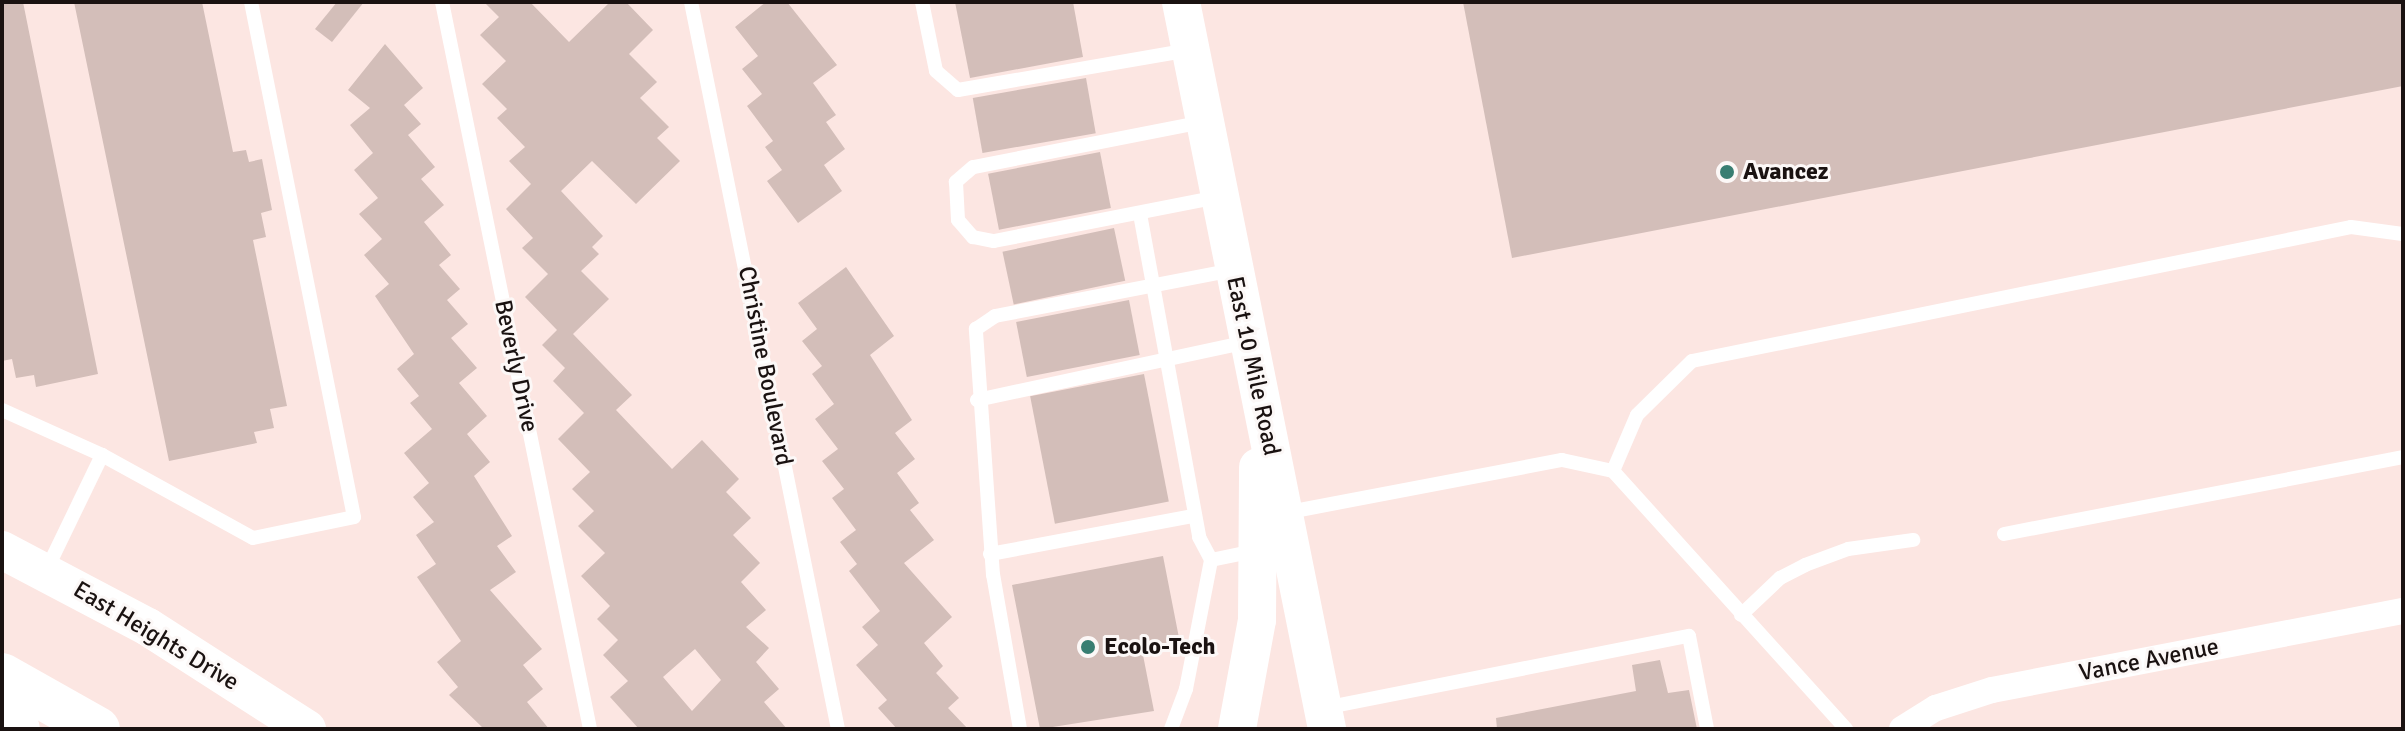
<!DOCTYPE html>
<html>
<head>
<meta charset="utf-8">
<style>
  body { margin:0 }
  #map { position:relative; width:2405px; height:731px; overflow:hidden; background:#fce6e2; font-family:Signika,sans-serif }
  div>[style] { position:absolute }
  .building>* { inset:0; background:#d3beb9; transform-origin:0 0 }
  .lane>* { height:14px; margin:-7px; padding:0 7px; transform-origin:7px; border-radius:7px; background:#fff }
  .street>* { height:26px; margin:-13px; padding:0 13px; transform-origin:13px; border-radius:13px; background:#fff }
  .secondary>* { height:38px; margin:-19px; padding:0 19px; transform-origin:19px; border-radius:19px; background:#fff }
  .highway>* { height:44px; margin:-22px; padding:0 22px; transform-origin:22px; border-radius:22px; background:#fff }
  .dots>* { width:22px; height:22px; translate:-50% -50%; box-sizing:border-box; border:4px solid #fcf8f7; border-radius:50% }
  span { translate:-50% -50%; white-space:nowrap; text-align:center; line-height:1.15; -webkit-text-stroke:6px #fcf8f7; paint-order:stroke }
  .poi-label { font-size:24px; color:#1a1211; font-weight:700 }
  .left { translate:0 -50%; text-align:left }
  .street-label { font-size:24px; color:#1a1211 }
  .frame { position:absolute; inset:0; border:4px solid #1a1211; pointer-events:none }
</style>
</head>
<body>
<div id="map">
  <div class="building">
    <i style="clip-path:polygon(2px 2px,23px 2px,98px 374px,36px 387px,34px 375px,16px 378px,12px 359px,2px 361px)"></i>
    <i style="clip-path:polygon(74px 2px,202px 2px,233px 152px,246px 150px,249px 162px,262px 159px,272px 210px,261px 213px,266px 237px,253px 240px,287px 406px,270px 409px,274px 428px,254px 432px,257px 443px,169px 461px)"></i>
    <i style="clip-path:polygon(337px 2px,364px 2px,332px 42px,315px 29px)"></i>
    <i style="clip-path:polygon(evenodd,484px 2px,530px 2px,569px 42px,610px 2px,626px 2px,653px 30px,629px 54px,657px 82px,640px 98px,669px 127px,657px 138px,680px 161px,636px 204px,592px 161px,561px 191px,603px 236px,592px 247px,599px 254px,581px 271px,609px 299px,573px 334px,632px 395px,616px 410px,672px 469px,702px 440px,739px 479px,726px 492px,751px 518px,733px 535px,760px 563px,741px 582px,766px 610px,746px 627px,769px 648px,756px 662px,779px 689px,764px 702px,787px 729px,639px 729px,610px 697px,628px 681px,603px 655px,618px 640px,597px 619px,610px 606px,581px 576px,605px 553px,578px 526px,594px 511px,572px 489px,590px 472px,558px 439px,584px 413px,553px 381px,565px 368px,542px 345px,557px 330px,525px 297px,548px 274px,522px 248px,533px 238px,506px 209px,531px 184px,509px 161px,525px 147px,497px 118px,507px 109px,482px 84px,506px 61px,480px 35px,499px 17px,484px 2px,695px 649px,721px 680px,692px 711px,663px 677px,695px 649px)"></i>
    <i style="clip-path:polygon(766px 2px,787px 2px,837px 65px,813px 83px,836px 115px,826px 122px,845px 149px,824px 165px,842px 191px,798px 223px,767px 181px,782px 170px,765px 147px,773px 141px,747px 106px,762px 94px,742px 69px,758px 56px,735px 27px)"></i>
    <i style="clip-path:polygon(955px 2px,1073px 2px,1083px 57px,970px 78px)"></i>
    <i style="clip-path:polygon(1463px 2px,2403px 2px,2403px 86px,1512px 258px)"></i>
    <i style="clip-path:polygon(385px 44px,423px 88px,404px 105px,421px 124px,408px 135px,435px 167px,421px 179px,444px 205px,424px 222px,451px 255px,439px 265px,460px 289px,447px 300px,468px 324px,451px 338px,477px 368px,459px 383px,487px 416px,467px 434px,490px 462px,474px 476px,512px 536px,497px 546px,516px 572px,490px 590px,542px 649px,523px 665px,543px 689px,527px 702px,549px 729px,484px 729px,449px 695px,458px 687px,437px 662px,461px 641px,417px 577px,436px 564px,416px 535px,434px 522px,413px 497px,429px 483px,404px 453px,432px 429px,410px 403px,419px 396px,397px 369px,414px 354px,375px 296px,389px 284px,364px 255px,382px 239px,359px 214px,378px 198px,354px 170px,373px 153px,350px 125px,370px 108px,348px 90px)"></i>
    <i style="left:1086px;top:78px;width:56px;height:115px;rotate:80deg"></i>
    <i style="left:1100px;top:152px;width:57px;height:114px;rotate:79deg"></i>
    <i style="left:1114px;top:228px;width:54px;height:114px;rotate:78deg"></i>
    <i style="clip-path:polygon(846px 267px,894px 336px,870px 355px,912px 420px,895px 433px,915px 459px,897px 473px,919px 503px,910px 510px,934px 540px,904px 563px,952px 617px,924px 643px,943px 666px,936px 673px,959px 698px,948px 708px,968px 729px,897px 729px,878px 708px,887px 700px,856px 665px,878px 645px,862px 627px,880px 611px,849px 571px,857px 564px,840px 542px,856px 530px,832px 498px,844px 489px,822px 461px,838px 449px,815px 419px,834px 404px,812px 374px,822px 366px,802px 341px,817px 329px,798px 303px)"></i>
    <i style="left:1129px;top:300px;width:56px;height:115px;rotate:79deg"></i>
    <i style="left:1144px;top:374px;width:130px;height:116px;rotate:79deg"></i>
    <i style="clip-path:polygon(1163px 556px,1180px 643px,1142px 650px,1154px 711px,1040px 729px,1012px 585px)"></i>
    <i style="clip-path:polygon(1660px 660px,1668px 693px,1689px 690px,1697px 729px,1497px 729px,1496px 718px,1636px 691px,1632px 665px)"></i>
  </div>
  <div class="lane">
    <i style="left:442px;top:2px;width:742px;rotate:78.49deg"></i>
    <i style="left:691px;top:2px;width:742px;rotate:78.57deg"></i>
    <i style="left:922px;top:2px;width:70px;rotate:78.5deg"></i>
    <i style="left:936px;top:71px;width:29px;rotate:41deg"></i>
    <i style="left:958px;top:90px;width:235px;rotate:-9.8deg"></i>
    <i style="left:1203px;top:122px;width:234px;rotate:168.9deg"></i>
    <i style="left:973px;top:167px;width:23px;rotate:139deg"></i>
    <i style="left:956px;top:182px;width:38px;rotate:87deg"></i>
    <i style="left:958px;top:220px;width:23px;rotate:49deg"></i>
    <i style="left:973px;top:237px;width:21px;rotate:11deg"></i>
    <i style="left:994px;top:241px;width:229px;rotate:-11.1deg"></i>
    <i style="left:1140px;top:214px;width:328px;rotate:79.6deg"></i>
    <i style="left:1199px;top:537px;width:26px;rotate:62deg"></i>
    <i style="left:1211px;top:560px;width:45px;rotate:-11.6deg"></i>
    <i style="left:977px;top:400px;width:276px;rotate:-12.1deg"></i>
    <i style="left:2px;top:410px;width:110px;rotate:24.2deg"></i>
    <i style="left:102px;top:455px;width:172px;rotate:28.8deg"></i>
    <i style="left:253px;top:538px;width:103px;rotate:-11.7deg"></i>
    <i style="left:354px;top:517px;width:525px;rotate:-101.31deg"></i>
    <i style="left:1613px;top:471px;width:61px;rotate:-66.8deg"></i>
    <i style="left:1637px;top:415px;width:77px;rotate:-44.5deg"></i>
    <i style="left:1692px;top:361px;width:672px;rotate:-11.49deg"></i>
    <i style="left:2351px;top:227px;width:52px;rotate:7.7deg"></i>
    <i style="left:1284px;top:513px;width:283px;rotate:-10.8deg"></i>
    <i style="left:1562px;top:460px;width:52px;rotate:12.2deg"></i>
    <i style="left:1613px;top:471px;width:348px;rotate:47.9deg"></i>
    <i style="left:2004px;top:534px;width:406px;rotate:-10.9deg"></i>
    <i style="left:990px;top:554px;width:207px;rotate:-10.6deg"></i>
    <i style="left:46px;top:571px;width:129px;rotate:-64.2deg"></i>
    <i style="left:1741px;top:615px;width:54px;rotate:-43.5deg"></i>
    <i style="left:1780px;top:578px;width:28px;rotate:-27deg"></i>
    <i style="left:1805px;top:565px;width:46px;rotate:-20.4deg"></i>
    <i style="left:1848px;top:549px;width:66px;rotate:-7.9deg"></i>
    <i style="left:1324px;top:708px;width:372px;rotate:-11.2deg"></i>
    <i style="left:1689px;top:636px;width:95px;rotate:79deg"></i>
    <i style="left:1020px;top:729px;width:156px;rotate:-99.9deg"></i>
    <i style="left:993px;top:575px;width:247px;rotate:-94deg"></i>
    <i style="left:976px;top:329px;width:23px;rotate:-34deg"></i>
    <i style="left:995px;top:316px;width:242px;rotate:-10.9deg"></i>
    <i style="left:1171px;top:729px;width:43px;rotate:-69.4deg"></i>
    <i style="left:1186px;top:689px;width:131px;rotate:-79deg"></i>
  </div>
  <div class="street">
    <i style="left:1902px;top:729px;width:40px;rotate:-32deg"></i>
    <i style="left:1936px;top:708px;width:59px;rotate:-17.8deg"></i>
    <i style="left:1992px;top:690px;width:419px;rotate:-10.9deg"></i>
  </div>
  <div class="secondary">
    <i style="left:1181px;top:2px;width:742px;rotate:78.64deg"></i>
    <i style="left:2px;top:550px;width:165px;rotate:27.8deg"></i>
    <i style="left:148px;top:627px;width:189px;rotate:32.7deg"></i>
    <i style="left:1237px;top:729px;width:111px;rotate:-79.6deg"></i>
    <i style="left:1257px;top:620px;width:153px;rotate:-89.6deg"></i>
  </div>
  <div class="highway">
    <i style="left:2px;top:675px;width:110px;rotate:29.4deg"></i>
    <i style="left:2px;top:720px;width:18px;rotate:29deg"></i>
  </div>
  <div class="dots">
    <i style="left:1727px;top:172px;background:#397e72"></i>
    <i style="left:1088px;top:647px;background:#397e72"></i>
  </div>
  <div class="poi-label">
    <span class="left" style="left:1743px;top:172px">Avancez</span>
    <span class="left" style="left:1104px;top:647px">Ecolo-Tech</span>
  </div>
  <div class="street-label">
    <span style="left:516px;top:366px;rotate:78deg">Beverly Drive</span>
    <span style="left:765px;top:366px;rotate:79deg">Christine Boulevard</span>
    <span style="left:1253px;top:366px;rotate:78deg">East 10 Mile Road</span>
    <span style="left:156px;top:636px;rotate:31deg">East Heights Drive</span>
    <span style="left:2149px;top:660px;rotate:-11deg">Vance Avenue</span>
  </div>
  <div class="frame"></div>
</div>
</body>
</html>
